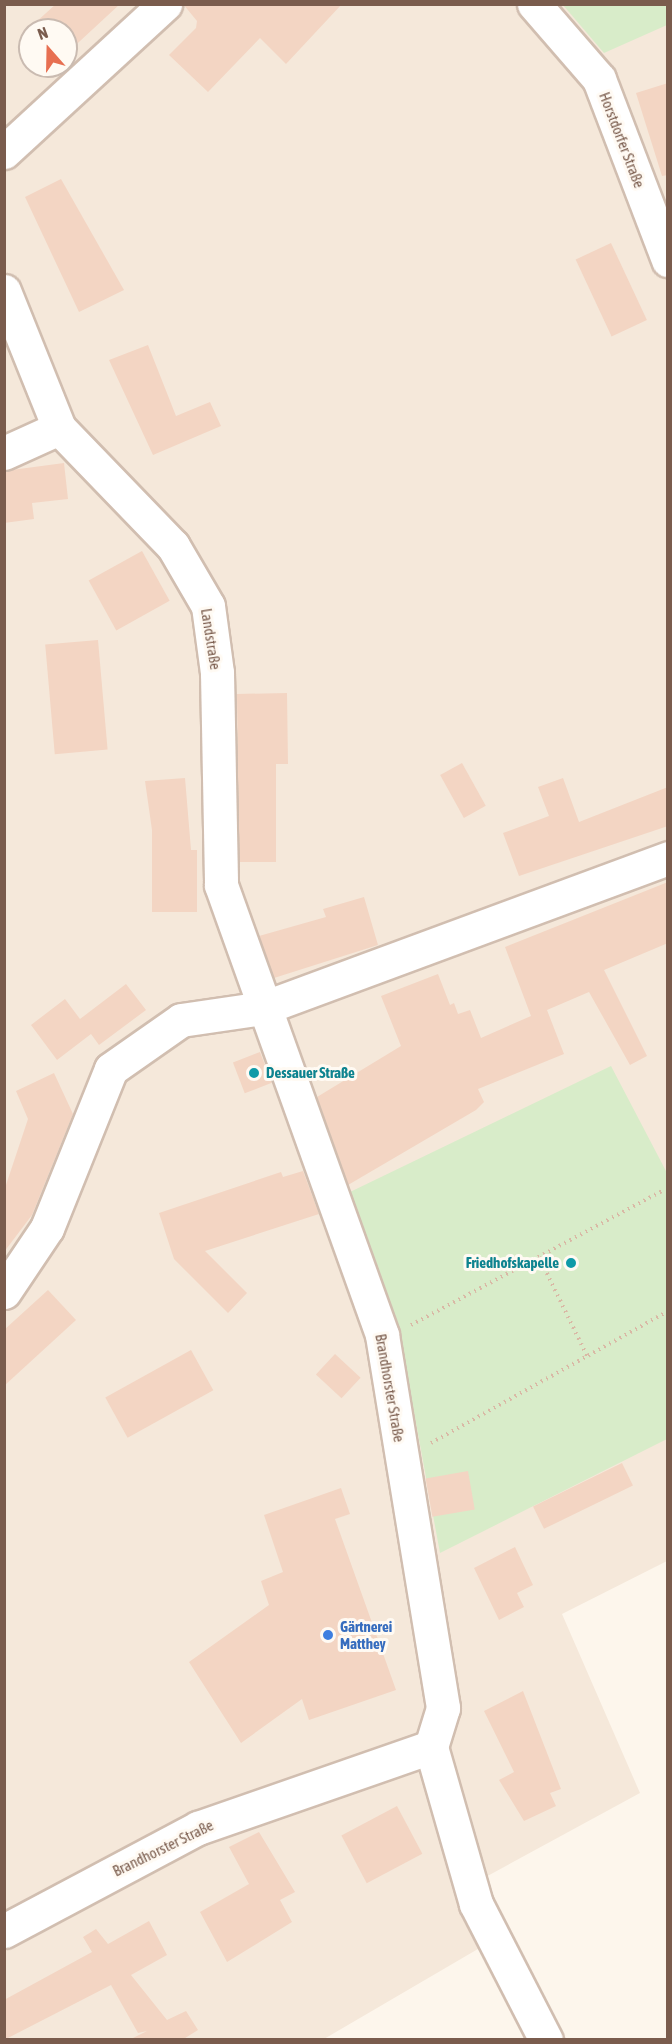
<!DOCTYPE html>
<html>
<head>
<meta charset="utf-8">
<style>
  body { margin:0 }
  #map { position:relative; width:672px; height:2044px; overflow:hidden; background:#fdf6ec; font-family:"Asap Condensed",sans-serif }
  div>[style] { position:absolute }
  .residential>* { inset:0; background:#f5e8da }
  .green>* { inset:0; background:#d8ecc9 }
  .building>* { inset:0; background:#f3d5c3; transform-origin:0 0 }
  .path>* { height:4px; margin-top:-2px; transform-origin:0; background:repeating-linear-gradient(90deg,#d9b8a5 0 1.5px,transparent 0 6px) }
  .roads { filter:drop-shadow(2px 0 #d1beb0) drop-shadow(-2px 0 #d1beb0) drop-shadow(0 2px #d1beb0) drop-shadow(0 -2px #d1beb0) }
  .minor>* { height:33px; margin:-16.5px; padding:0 16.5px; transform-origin:16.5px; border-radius:16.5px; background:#fff }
  .dots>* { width:16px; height:16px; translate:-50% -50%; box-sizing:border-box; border:3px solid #fffaf3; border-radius:50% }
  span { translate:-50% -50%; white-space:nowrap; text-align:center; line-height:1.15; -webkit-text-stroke:6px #fffaf3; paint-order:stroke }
  .street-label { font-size:15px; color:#7a5c4d }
  .culture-label { font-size:15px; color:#0d838f; font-weight:700 }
  .left { translate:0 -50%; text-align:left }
  .right { translate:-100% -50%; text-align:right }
  .shop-label { font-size:15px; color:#366cbe; font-weight:700 }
  .frame { position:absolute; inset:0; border:6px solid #7a5c4d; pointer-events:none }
  .north { position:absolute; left:18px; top:18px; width:60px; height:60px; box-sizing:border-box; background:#fffaf3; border:2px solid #cabbb1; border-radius:50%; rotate:340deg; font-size:16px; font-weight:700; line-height:24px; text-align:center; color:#7a5c4d }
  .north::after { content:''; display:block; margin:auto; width:21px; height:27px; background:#e76f51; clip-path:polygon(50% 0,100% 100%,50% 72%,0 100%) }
</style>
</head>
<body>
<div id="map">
  <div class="residential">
    <i style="clip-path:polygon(evenodd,5px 5px,667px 5px,667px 1561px,562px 1614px,640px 1793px,482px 1879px,507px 1932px,324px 2039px,5px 2040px,5px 5px,30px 30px,66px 30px,66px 66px,30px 66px,30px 30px)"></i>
  </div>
  <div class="green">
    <i style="clip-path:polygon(563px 5px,667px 5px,667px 25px,604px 53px)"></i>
    <i style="clip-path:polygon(611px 1066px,667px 1173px,667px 1439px,440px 1553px,399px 1331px,350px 1192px)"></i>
  </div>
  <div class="building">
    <i style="clip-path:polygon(56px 4px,120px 4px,66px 54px,66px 30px,30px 30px,30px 38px,25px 32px)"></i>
    <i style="clip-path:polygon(183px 4px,342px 4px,286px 64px,260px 38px,208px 92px,169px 55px,196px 28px,197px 21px)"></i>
    <i style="clip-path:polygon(668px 83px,668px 175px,662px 176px,636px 93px)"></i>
    <i style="clip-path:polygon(61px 179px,124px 290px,79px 312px,25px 197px)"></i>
    <i style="left:611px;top:243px;width:85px;height:39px;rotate:65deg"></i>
    <i style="clip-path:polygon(148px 345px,176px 416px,210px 402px,221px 426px,153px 455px,109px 360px)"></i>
    <i style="clip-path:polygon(64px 463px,68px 499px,32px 503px,34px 519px,4px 523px,4px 471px)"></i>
    <i style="left:142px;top:551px;width:57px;height:61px;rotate:61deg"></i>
    <i style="left:98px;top:640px;width:110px;height:53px;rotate:85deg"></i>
    <i style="clip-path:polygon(287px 693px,288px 764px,276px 764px,276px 862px,239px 862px,237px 694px)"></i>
    <i style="left:462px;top:763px;width:49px;height:25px;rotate:61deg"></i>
    <i style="clip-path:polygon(185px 778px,191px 850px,197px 850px,197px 912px,152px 912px,152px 830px,145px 781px)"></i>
    <i style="clip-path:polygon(563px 778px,579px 822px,668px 787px,668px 826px,519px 876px,503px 833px,549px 816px,538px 787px)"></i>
    <i style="clip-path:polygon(668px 882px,668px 943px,604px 970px,647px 1056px,630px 1065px,589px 992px,547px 1010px,564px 1054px,478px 1089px,484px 1102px,476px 1110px,348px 1185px,317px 1097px,401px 1046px,381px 996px,438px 974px,450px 1005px,454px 1003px,458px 1014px,470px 1010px,481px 1038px,531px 1016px,505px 947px)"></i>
    <i style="clip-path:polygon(364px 897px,378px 945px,274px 978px,259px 936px,326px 917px,323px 909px)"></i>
    <i style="clip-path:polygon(126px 984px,146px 1010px,99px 1045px,91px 1034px,57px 1060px,31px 1025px,65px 999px,80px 1019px)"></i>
    <i style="left:260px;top:1052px;width:33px;height:29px;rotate:69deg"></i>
    <i style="clip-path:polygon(54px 1073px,73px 1114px,32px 1215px,4px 1252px,4px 1191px,28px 1119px,16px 1091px)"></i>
    <i style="clip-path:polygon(303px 1171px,319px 1214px,205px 1251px,247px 1293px,228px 1313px,174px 1259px,159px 1213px,281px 1172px,283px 1177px)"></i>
    <i style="clip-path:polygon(48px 1290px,76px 1320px,4px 1386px,4px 1330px)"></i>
    <i style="left:191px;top:1350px;width:46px;height:98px;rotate:61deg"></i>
    <i style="left:335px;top:1354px;width:35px;height:28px;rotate:43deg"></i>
    <i style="left:622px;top:1463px;width:25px;height:99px;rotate:64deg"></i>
    <i style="left:468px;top:1471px;width:39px;height:43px;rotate:80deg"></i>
    <i style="clip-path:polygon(341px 1488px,350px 1514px,335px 1519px,396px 1690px,309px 1720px,302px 1699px,241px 1743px,189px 1662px,269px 1605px,261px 1581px,283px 1572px,264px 1515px)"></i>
    <i style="clip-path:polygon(515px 1547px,533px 1585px,517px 1593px,524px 1607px,499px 1620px,474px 1568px)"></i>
    <i style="clip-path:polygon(523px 1691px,561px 1789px,550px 1793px,556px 1806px,524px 1821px,499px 1780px,514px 1772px,484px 1711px)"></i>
    <i style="left:397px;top:1806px;width:54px;height:63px;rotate:62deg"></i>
    <i style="clip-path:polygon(259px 1832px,295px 1892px,280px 1900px,292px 1922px,227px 1962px,200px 1912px,249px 1884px,229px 1847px)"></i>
    <i style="clip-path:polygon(149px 1921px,167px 1955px,131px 1975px,167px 2020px,186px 2011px,198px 2030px,182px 2040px,129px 2040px,147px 2031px,138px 2033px,111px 1985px,4px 2040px,4px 2000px,92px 1952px,83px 1937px,96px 1929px,108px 1944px)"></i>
  </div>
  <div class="path">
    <i style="left:539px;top:1257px;width:110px;rotate:64.1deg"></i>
    <i style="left:411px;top:1325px;width:285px;rotate:-28.1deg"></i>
    <i style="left:431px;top:1443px;width:271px;rotate:-29.1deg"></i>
  </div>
  <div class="roads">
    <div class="minor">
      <i style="left:534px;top:4px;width:99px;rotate:49.1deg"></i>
      <i style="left:599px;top:79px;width:194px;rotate:69.1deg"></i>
      <i style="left:4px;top:152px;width:219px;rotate:-42.6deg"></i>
      <i style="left:4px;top:291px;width:148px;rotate:68.1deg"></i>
      <i style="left:59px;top:428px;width:164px;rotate:46deg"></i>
      <i style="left:173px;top:546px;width:69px;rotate:59.7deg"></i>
      <i style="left:208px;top:606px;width:68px;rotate:82.3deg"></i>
      <i style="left:217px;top:673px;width:212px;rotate:88.9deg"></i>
      <i style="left:221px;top:885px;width:478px;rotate:70.3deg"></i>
      <i style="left:382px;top:1335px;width:378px;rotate:80.7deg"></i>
      <i style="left:443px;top:1708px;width:41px;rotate:107.1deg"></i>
      <i style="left:431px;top:1747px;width:163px;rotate:74deg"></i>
      <i style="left:476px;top:1904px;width:153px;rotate:62.8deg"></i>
      <i style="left:4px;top:453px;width:60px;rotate:-24.4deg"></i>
      <i style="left:4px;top:1292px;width:77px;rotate:-56.1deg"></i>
      <i style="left:47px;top:1228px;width:171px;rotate:-68.1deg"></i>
      <i style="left:111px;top:1069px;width:85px;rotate:-35deg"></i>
      <i style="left:181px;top:1020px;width:83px;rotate:-8.3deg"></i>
      <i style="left:263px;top:1008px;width:432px;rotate:-20.3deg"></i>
      <i style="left:4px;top:1931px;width:220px;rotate:-28deg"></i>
      <i style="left:198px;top:1828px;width:247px;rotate:-19.2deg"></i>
    </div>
  </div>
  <div class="dots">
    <i style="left:254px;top:1073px;background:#0f9aa8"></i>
    <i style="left:571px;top:1263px;background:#0f9aa8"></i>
    <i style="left:328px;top:1635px;background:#3f7fe0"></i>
  </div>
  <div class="street-label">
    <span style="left:622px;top:140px;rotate:69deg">Horstdorfer Straße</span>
    <span style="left:211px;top:639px;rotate:81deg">Landstraße</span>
    <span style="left:390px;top:1388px;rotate:80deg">Brandhorster Straße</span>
    <span style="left:163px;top:1848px;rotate:-26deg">Brandhorster Straße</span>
  </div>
  <div class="culture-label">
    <span class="left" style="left:266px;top:1073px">Dessauer Straße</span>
    <span class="right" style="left:559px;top:1263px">Friedhofskapelle</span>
  </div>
  <div class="shop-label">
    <span class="left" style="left:340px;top:1635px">Gärtnerei<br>Matthey</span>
  </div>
  <div class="frame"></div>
  <div class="north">N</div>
</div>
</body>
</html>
